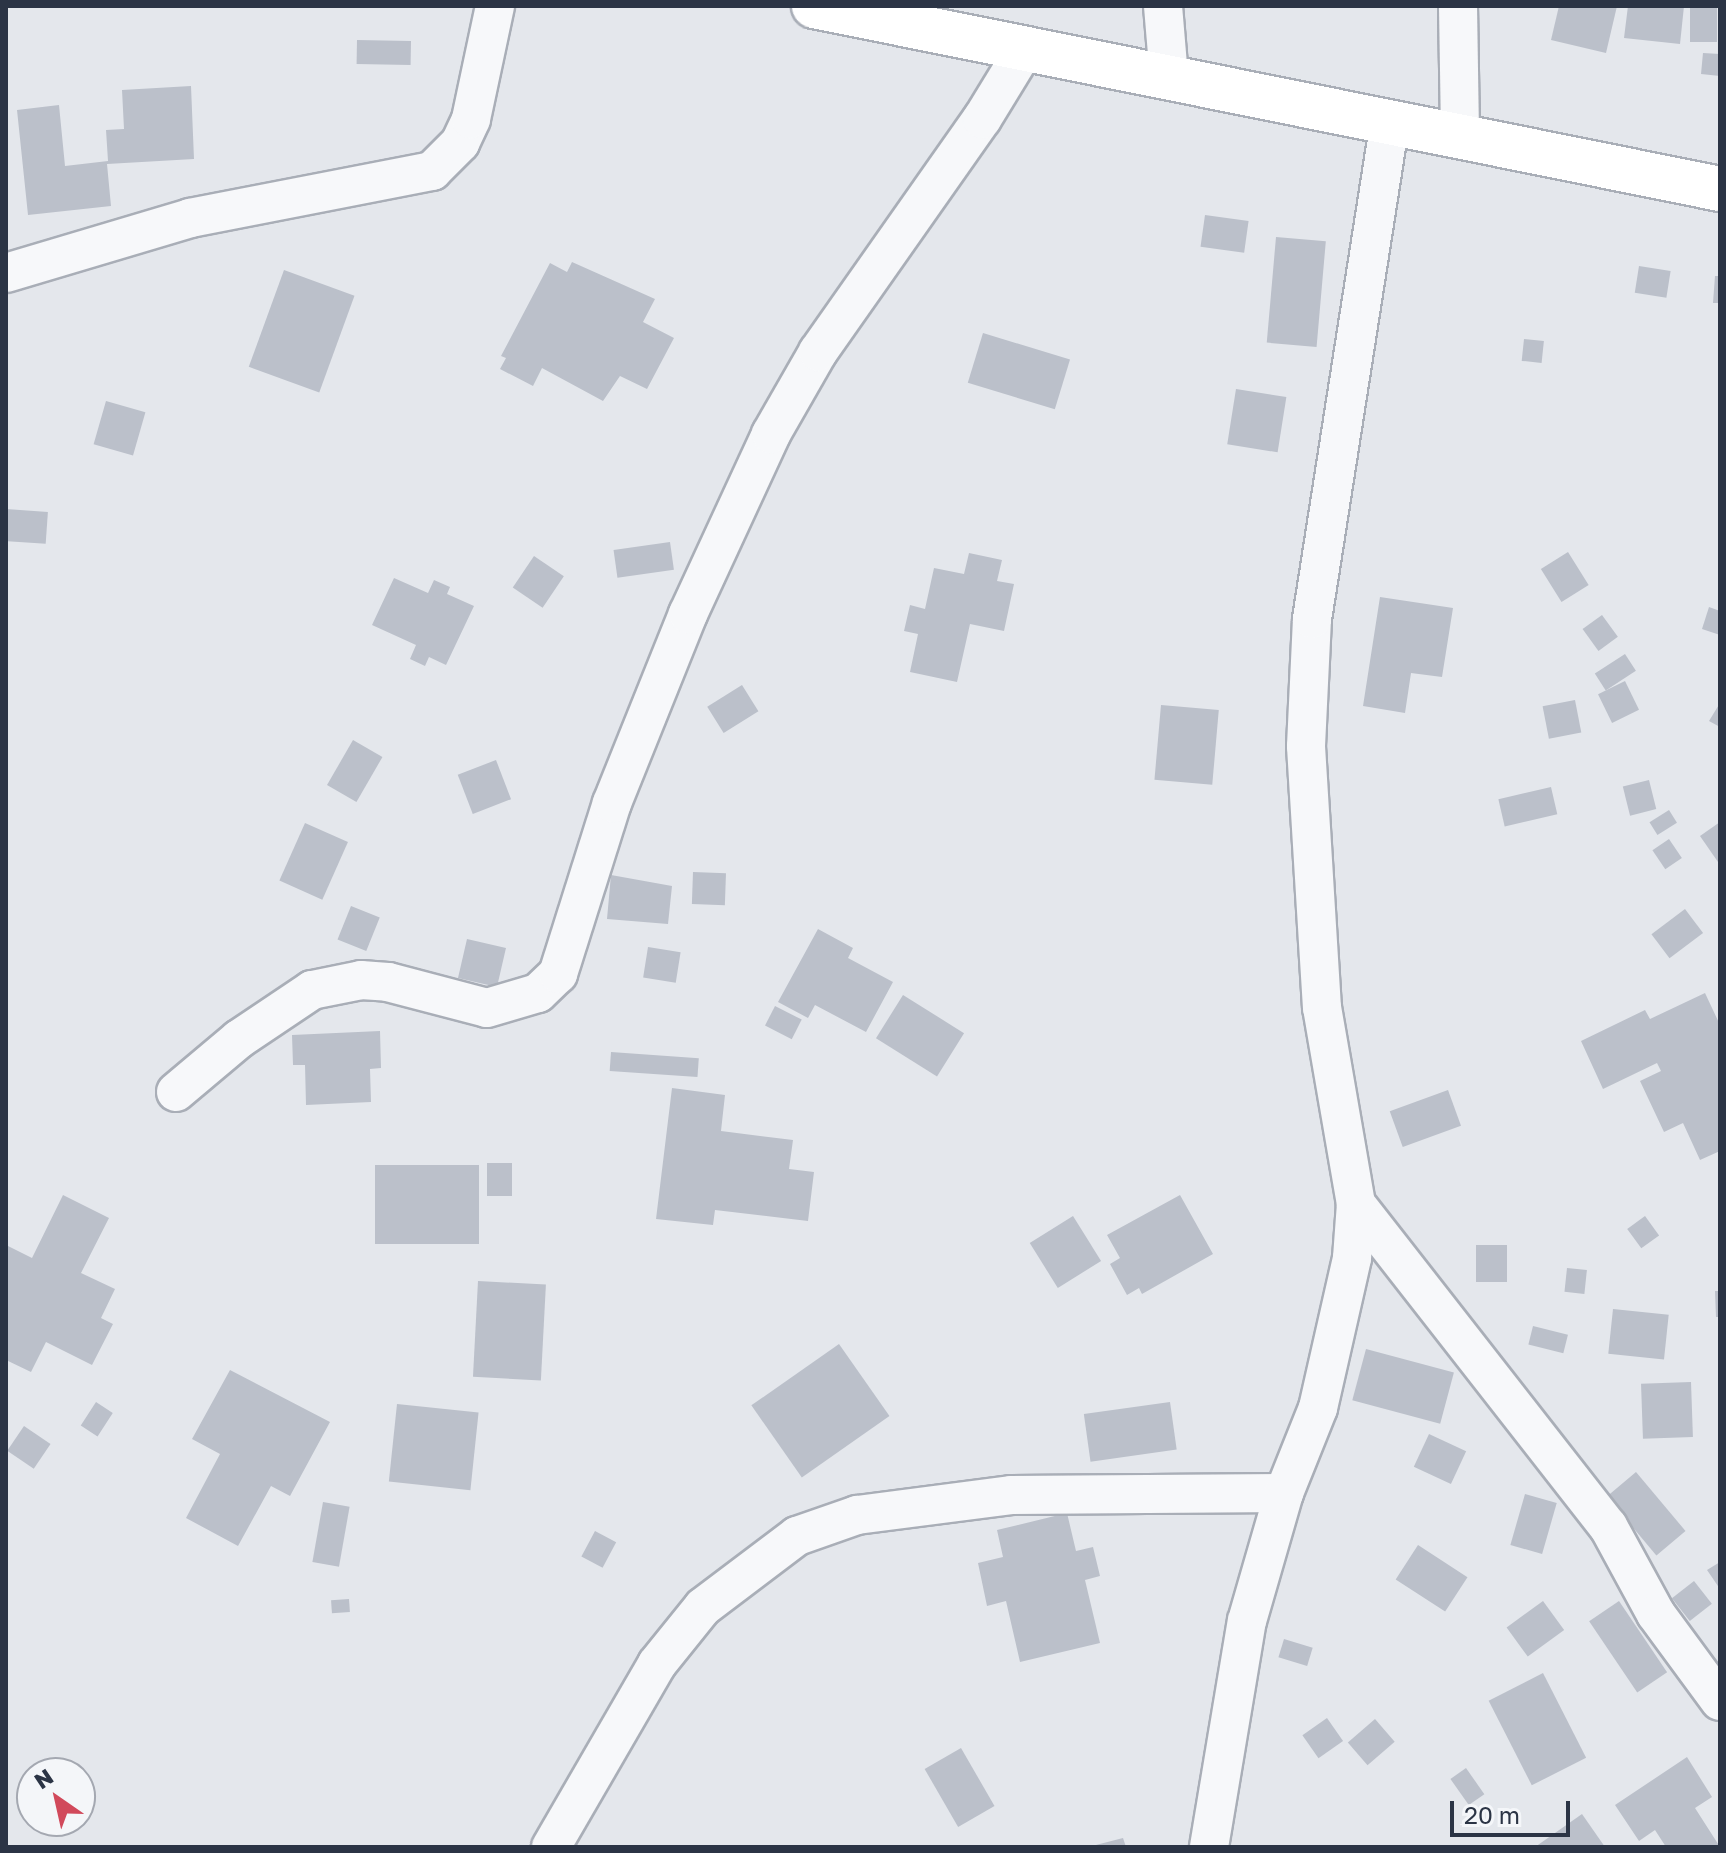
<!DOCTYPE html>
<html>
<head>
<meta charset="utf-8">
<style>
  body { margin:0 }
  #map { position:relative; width:1726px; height:1853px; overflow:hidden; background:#e4e7ec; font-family:"Golos Text",sans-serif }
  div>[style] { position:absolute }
  .building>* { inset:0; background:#bbc0ca; transform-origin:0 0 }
  .roads { filter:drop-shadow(2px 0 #a9aeb7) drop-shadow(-2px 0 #a9aeb7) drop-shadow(0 2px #a9aeb7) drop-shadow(0 -2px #a9aeb7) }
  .street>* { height:38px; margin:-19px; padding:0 19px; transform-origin:19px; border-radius:19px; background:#f7f8fa }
  .secondary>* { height:44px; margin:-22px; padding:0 22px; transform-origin:22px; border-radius:22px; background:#fff }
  span { translate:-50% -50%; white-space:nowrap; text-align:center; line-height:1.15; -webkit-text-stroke:6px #f4f6f9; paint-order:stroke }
  .frame { position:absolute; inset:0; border:8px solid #2b3445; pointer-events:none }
  .north { position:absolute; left:16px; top:1757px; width:80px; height:80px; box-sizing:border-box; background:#f4f6f9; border:2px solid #a4a8b1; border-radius:50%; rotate:326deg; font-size:22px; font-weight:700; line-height:32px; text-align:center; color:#2b3445 }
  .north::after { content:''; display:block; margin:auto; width:28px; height:36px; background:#d1495b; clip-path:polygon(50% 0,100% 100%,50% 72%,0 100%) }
  .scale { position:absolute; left:1450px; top:1801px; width:120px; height:36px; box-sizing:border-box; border:4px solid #2b3445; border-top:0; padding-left:10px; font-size:24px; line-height:28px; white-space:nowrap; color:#2b3445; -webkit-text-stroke:6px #f4f6f9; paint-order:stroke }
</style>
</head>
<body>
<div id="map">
  <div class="building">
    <i style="clip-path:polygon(1559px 6px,1617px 6px,1606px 53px,1551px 40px)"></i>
    <i style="clip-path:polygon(1628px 6px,1684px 6px,1680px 44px,1624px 38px)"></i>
    <i style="left:1690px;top:6px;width:27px;height:36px"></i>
    <i style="left:357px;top:40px;width:54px;height:24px;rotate:1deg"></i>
    <i style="clip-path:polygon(1703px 53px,1720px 54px,1720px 76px,1701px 74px)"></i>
    <i style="clip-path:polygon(191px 86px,194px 159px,107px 164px,111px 206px,28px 215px,17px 110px,59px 105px,65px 166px,108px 161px,106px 130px,124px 129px,122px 90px)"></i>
    <i style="left:1205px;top:215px;width:44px;height:32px;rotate:8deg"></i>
    <i style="left:1276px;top:237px;width:50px;height:106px;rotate:5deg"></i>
    <i style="clip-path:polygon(572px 262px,655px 299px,643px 322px,674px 338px,647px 389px,620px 376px,603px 401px,542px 368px,533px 386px,500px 369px,506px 358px,501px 356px,550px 263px,567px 272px)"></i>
    <i style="left:1639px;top:266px;width:32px;height:27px;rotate:9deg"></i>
    <i style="left:284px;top:270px;width:75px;height:103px;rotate:20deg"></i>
    <i style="clip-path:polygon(1715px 276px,1720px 276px,1720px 303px,1713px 303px)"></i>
    <i style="left:983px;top:333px;width:91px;height:52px;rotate:17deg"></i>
    <i style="left:1524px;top:339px;width:20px;height:22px;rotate:6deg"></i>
    <i style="left:1236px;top:389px;width:51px;height:56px;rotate:9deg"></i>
    <i style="left:106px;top:401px;width:41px;height:45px;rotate:16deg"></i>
    <i style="left:6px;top:509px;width:42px;height:32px;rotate:4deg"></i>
    <i style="left:670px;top:542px;width:28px;height:57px;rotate:82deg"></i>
    <i style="left:1568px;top:552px;width:39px;height:32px;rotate:58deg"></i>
    <i style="clip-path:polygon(969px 553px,1002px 560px,997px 581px,1014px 584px,1004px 631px,970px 624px,957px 682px,910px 672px,918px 634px,904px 631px,910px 605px,925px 609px,934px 568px,964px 574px)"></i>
    <i style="left:534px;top:556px;width:36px;height:38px;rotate:34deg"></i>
    <i style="clip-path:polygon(394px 578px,428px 593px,434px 580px,450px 587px,447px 594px,474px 606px,446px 665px,429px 657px,425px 666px,410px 659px,416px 645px,372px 625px)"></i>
    <i style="clip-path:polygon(1380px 597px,1453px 608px,1442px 677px,1411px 673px,1405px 713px,1363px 706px)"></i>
    <i style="clip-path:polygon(1709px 607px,1720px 611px,1720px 635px,1702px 629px)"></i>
    <i style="left:1602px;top:615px;width:27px;height:24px;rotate:54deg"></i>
    <i style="left:1625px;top:654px;width:20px;height:36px;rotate:57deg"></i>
    <i style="left:1625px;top:681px;width:32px;height:30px;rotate:64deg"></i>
    <i style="left:742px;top:685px;width:31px;height:41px;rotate:58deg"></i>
    <i style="left:1575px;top:700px;width:33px;height:33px;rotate:79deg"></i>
    <i style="clip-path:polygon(1720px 703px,1720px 727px,1709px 721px)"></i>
    <i style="left:1161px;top:705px;width:58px;height:75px;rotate:5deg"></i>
    <i style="left:353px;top:740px;width:34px;height:52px;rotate:30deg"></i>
    <i style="left:496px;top:760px;width:42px;height:41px;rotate:69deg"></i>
    <i style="left:1649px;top:780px;width:30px;height:27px;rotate:76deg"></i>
    <i style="left:1551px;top:787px;width:28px;height:54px;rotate:77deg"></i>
    <i style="left:1669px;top:810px;width:15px;height:23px;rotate:58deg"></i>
    <i style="clip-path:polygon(1720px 822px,1720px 860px,1718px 862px,1700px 836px)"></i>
    <i style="left:305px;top:823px;width:47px;height:63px;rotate:24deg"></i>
    <i style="left:1669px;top:839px;width:23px;height:20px;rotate:56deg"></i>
    <i style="left:693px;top:872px;width:33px;height:32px;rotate:2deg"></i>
    <i style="clip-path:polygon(611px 875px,672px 886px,668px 924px,607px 919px)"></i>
    <i style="left:351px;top:906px;width:31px;height:36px;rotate:22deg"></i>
    <i style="left:1685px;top:909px;width:30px;height:42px;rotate:53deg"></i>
    <i style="clip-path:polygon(818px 929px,853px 948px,848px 958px,893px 982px,866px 1032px,815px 1005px,808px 1018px,778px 1002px)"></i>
    <i style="left:467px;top:939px;width:40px;height:40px;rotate:13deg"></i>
    <i style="left:648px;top:947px;width:33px;height:31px;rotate:9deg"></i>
    <i style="clip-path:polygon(1705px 993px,1720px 1025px,1720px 1151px,1700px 1160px,1683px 1123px,1664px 1132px,1640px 1081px,1661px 1071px,1657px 1063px,1603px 1089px,1581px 1041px,1645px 1010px,1650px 1019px)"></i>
    <i style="left:903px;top:995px;width:72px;height:51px;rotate:32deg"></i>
    <i style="left:775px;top:1006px;width:30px;height:22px;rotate:27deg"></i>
    <i style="clip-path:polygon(380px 1031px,381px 1068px,370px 1069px,371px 1102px,306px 1105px,305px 1065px,293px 1065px,292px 1035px)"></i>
    <i style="left:611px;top:1052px;width:88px;height:19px;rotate:4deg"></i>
    <i style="clip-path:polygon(672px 1088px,725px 1095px,721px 1131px,793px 1140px,789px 1169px,814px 1172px,808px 1221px,715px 1210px,713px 1225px,656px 1219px)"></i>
    <i style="left:1448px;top:1090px;width:38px;height:62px;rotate:70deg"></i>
    <i style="left:487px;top:1163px;width:25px;height:33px"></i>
    <i style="left:479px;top:1165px;width:79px;height:104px;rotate:90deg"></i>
    <i style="clip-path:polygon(63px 1195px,109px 1218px,81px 1273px,115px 1289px,101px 1318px,113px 1324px,92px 1365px,46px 1342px,31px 1372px,6px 1360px,6px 1245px,32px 1258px)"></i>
    <i style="clip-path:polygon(1180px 1195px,1213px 1254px,1142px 1294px,1139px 1288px,1127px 1295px,1110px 1264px,1120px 1258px,1107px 1235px)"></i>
    <i style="left:1073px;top:1216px;width:53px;height:51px;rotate:58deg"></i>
    <i style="left:1645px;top:1216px;width:24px;height:22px;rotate:54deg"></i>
    <i style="left:1476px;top:1245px;width:31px;height:37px"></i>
    <i style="left:1567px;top:1268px;width:20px;height:24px;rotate:6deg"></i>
    <i style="left:478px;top:1281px;width:68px;height:96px;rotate:3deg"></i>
    <i style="clip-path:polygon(1715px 1291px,1720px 1291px,1720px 1317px,1716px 1317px)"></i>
    <i style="left:1613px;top:1309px;width:56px;height:45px;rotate:6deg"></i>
    <i style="left:1533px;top:1326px;width:36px;height:19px;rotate:14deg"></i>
    <i style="left:839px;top:1344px;width:88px;height:107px;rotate:55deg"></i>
    <i style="left:1366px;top:1349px;width:91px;height:53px;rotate:15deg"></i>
    <i style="clip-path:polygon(230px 1370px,330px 1422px,290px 1496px,271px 1486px,238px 1546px,186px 1518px,220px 1454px,192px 1439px)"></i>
    <i style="left:1691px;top:1382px;width:55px;height:50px;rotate:88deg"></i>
    <i style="left:96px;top:1402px;width:20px;height:28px;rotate:33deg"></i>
    <i style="left:1170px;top:1402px;width:48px;height:87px;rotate:82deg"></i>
    <i style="left:397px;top:1404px;width:82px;height:78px;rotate:6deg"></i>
    <i style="left:24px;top:1426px;width:32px;height:30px;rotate:34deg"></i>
    <i style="left:1429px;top:1434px;width:41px;height:36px;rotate:25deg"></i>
    <i style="left:1636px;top:1472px;width:77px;height:38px;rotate:50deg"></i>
    <i style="left:1525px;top:1494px;width:33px;height:53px;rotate:16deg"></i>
    <i style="left:323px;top:1502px;width:27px;height:61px;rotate:10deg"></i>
    <i style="clip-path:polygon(1067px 1513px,1076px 1551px,1093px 1547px,1100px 1576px,1085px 1580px,1100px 1643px,1020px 1662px,1006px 1601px,987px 1606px,978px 1563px,1003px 1557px,997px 1530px)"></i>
    <i style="left:595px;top:1531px;width:24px;height:29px;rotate:28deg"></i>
    <i style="left:1418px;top:1545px;width:59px;height:41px;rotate:33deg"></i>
    <i style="clip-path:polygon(1720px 1562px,1720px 1589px,1707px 1570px)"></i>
    <i style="left:1694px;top:1581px;width:29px;height:28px;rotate:52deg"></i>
    <i style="left:349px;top:1599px;width:13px;height:18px;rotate:86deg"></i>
    <i style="left:1543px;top:1601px;width:36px;height:45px;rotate:54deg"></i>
    <i style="left:1619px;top:1601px;width:86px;height:36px;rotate:56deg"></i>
    <i style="left:1284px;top:1639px;width:30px;height:19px;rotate:17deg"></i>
    <i style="left:1543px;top:1673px;width:95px;height:61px;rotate:63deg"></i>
    <i style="left:1327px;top:1718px;width:28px;height:30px;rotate:55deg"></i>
    <i style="left:1375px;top:1719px;width:30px;height:36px;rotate:49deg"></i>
    <i style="left:961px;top:1748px;width:67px;height:42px;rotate:60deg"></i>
    <i style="clip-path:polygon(1687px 1757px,1712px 1797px,1695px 1808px,1720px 1847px,1666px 1847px,1655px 1830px,1639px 1841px,1615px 1805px)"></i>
    <i style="left:1466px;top:1768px;width:32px;height:19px;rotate:55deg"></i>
    <i style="clip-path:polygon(1582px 1814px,1605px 1847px,1535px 1847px)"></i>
    <i style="clip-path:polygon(1123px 1838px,1126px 1847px,1092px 1847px,1092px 1846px)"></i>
  </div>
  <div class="roads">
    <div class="street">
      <i style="left:1163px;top:6px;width:71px;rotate:85.2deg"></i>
      <i style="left:1458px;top:6px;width:128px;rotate:89.1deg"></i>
      <i style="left:6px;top:273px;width:192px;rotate:-16.6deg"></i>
      <i style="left:190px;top:218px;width:247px;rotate:-11deg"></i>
      <i style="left:432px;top:171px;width:40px;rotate:-45deg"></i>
      <i style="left:460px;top:143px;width:26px;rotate:-65deg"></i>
      <i style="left:471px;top:119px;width:116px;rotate:-78deg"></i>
      <i style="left:176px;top:1092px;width:82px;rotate:-40.1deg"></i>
      <i style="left:239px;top:1039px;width:88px;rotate:-33.9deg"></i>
      <i style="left:312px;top:990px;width:50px;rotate:-11.5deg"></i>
      <i style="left:361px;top:980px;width:27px;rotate:4deg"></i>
      <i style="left:388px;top:982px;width:102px;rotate:14.7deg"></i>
      <i style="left:487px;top:1008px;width:53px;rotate:-16.4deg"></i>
      <i style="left:538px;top:993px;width:28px;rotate:-44deg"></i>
      <i style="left:558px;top:974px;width:179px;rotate:-72.5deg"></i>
      <i style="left:612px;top:803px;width:204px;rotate:-68.1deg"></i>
      <i style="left:688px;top:614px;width:198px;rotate:-65.2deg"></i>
      <i style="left:771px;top:434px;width:95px;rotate:-60.2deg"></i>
      <i style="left:818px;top:352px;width:285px;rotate:-54.9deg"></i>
      <i style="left:982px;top:119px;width:84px;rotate:-58.6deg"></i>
      <i style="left:1356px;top:1204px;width:409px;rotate:52deg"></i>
      <i style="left:1608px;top:1526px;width:100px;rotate:61.4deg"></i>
      <i style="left:1656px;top:1614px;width:108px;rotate:53.7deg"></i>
      <i style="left:551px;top:1847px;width:211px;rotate:-59.9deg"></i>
      <i style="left:657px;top:1664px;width:73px;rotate:-51.1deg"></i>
      <i style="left:703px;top:1607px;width:118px;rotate:-37.1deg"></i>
      <i style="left:797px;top:1536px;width:64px;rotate:-19.3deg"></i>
      <i style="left:857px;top:1515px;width:155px;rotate:-7.4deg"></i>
      <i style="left:1011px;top:1495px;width:273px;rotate:-0.4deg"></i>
      <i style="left:1209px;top:1847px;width:229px;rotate:-80.5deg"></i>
      <i style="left:1247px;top:1621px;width:133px;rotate:-73.9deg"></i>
      <i style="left:1284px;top:1493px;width:92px;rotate:-68.2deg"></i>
      <i style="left:1318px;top:1408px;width:154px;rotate:-77.2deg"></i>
      <i style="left:1352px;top:1258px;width:54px;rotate:-85.8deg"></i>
      <i style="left:1356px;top:1204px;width:199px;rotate:-99.8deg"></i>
      <i style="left:1322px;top:1008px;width:262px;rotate:-93.5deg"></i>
      <i style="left:1306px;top:746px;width:127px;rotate:-87.3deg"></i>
      <i style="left:1312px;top:619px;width:504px;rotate:-81.1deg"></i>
    </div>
    <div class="secondary">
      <i style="left:814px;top:6px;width:924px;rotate:11.42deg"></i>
    </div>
  </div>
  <div class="frame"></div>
  <div class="north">N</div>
  <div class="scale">20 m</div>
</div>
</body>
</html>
